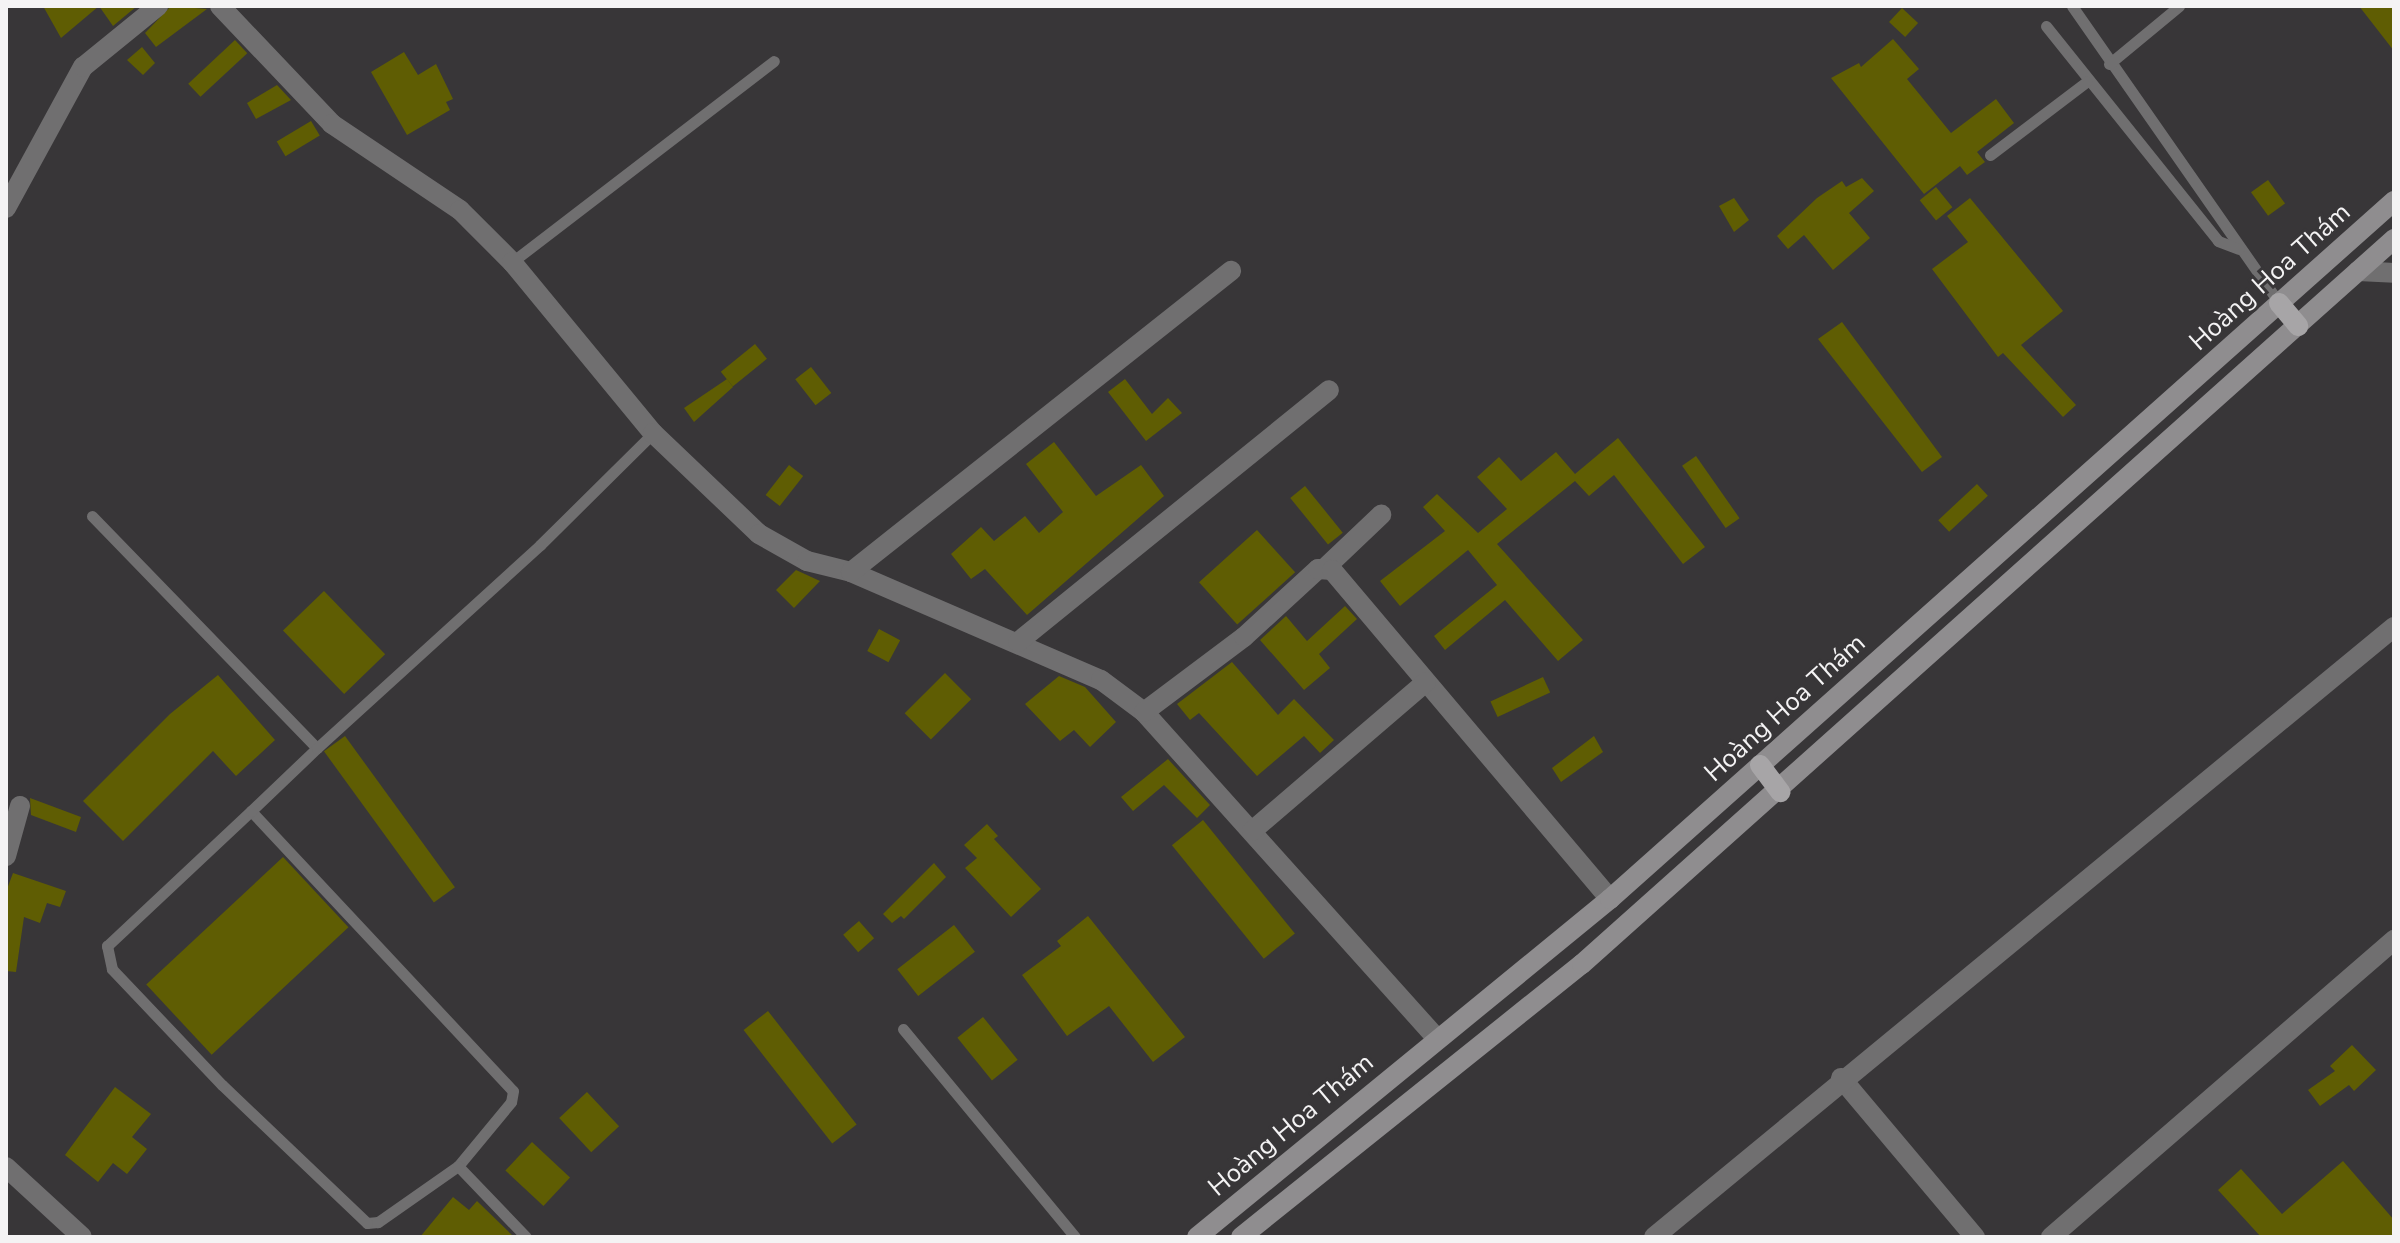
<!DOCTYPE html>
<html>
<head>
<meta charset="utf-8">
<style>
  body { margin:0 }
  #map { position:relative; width:2400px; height:1243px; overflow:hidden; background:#383638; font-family:"Nunito Sans",sans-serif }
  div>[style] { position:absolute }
  .building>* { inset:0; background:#5f5d03; transform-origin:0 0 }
  .lane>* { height:11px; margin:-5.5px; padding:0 5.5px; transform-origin:5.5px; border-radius:5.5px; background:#706f70 }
  .street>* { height:20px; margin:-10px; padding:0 10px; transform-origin:10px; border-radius:10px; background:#706f70 }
  .secondary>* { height:20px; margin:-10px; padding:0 10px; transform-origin:10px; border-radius:10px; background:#8f8d8f }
  .primary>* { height:20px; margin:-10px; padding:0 10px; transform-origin:10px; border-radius:10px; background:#a7a5a7 }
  span { translate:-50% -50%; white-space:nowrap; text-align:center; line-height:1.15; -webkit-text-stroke:6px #383638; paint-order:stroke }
  .street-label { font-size:26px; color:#f4f3f4 }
  .frame { position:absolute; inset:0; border:8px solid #f4f3f4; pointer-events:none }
</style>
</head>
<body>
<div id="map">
  <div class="building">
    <i style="clip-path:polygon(43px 6px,137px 6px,113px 26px,99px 6px,61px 38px)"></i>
    <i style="clip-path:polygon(171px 6px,207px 9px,156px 47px,145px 33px)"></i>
    <i style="clip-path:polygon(2359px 6px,2394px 6px,2394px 51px)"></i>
    <i style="left:1902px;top:8px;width:22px;height:19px;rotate:43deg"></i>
    <i style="clip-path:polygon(1893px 39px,1919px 69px,1907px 79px,1951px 133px,1996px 99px,2014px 123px,1977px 152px,1985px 162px,1967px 175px,1960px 166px,1924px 194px,1831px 78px,1859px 63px,1861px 67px)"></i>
    <i style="left:235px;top:40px;width:18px;height:64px;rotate:47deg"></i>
    <i style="clip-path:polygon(142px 47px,155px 63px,143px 75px,127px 60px)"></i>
    <i style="clip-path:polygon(404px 52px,418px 75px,436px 64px,453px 99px,446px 102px,450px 110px,407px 135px,371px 72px)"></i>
    <i style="clip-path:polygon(277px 85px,291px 100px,256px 119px,247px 103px)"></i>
    <i style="left:311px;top:121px;width:17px;height:40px;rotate:59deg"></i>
    <i style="clip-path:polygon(1862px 178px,1874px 191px,1849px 213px,1870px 238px,1833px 270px,1804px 235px,1788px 249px,1777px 236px,1817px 198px,1842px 181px,1846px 187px)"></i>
    <i style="left:2268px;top:180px;width:29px;height:21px;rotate:54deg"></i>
    <i style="left:1936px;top:187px;width:26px;height:21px;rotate:51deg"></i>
    <i style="clip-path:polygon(1734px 198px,1749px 220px,1734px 232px,1719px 206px)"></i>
    <i style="clip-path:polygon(1970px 198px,2063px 311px,2021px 345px,2076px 405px,2063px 417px,2003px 353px,1998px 357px,1932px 269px,1968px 242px,1947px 216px)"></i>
    <i style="clip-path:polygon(1842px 322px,1942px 457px,1922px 472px,1818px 339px)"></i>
    <i style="left:755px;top:344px;width:19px;height:44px;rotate:51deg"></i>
    <i style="left:811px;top:367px;width:33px;height:20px;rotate:52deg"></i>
    <i style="clip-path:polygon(727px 379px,733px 387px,694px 422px,684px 408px)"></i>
    <i style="clip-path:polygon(1125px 379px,1152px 414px,1168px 398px,1182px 413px,1146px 441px,1108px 392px)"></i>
    <i style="clip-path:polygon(1618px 438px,1705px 547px,1683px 564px,1614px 475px,1589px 496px,1575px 481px,1497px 544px,1583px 640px,1558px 661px,1505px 600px,1445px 650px,1434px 636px,1497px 585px,1468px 550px,1400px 606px,1380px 581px,1445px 531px,1423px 507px,1437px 494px,1478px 533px,1507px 509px,1477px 477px,1499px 457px,1521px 481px,1556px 452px,1575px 474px)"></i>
    <i style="clip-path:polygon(1054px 442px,1096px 496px,1141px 465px,1164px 496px,1027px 615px,985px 569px,971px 579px,951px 554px,981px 527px,994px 541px,1025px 516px,1039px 533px,1063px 512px,1026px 464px)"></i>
    <i style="left:1696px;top:456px;width:76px;height:17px;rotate:55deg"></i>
    <i style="left:789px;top:465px;width:18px;height:38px;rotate:38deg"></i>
    <i style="left:1977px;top:484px;width:16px;height:53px;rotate:47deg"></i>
    <i style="left:1305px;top:486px;width:60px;height:19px;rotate:51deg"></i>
    <i style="left:1257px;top:530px;width:57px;height:78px;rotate:48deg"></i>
    <i style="clip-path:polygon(796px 570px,820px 581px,794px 608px,776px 590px)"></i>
    <i style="left:324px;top:591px;width:88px;height:57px;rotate:46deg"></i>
    <i style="clip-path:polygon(1345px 606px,1357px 619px,1319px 654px,1330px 668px,1304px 690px,1260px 640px,1286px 616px,1307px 641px)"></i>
    <i style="left:879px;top:629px;width:24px;height:25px;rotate:28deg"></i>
    <i style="clip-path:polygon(1232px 662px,1278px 715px,1294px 699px,1334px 740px,1320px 753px,1304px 736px,1257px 776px,1199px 713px,1190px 720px,1177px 704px)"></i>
    <i style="left:945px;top:673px;width:37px;height:57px;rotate:45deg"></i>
    <i style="clip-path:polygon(218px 675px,275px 740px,236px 776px,213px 751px,123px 841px,83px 801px,170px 714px)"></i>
    <i style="clip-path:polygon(1059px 676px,1085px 687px,1116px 722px,1090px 747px,1074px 730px,1060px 741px,1025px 704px)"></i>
    <i style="left:1543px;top:677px;width:17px;height:58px;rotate:65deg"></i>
    <i style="left:345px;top:736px;width:187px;height:26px;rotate:54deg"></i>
    <i style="clip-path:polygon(1594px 736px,1603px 752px,1561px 782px,1552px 768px)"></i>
    <i style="clip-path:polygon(1168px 759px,1210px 805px,1197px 818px,1164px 785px,1133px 811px,1121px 797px)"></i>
    <i style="clip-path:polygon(30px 798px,81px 817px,76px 832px,31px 815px)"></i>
    <i style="left:1203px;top:820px;width:146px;height:40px;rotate:51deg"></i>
    <i style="clip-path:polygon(987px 824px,998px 836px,994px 839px,1041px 889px,1011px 917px,965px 868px,977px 858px,964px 845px)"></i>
    <i style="left:283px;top:857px;width:96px;height:187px;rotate:47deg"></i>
    <i style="clip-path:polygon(934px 863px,946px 877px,904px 919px,901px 916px,892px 923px,883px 914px)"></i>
    <i style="clip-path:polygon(13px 873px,66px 891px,60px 907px,47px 903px,40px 923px,24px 917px,16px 972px,6px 971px,7px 889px)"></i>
    <i style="clip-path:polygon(1088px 916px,1185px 1037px,1153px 1062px,1109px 1006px,1067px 1036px,1022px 975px,1061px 946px,1057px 941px)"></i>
    <i style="left:859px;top:921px;width:23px;height:21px;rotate:49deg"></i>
    <i style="left:954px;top:925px;width:34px;height:72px;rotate:52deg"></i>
    <i style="left:768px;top:1011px;width:144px;height:31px;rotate:52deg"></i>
    <i style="left:983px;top:1017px;width:55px;height:33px;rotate:51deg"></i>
    <i style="clip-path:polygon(2352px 1045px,2376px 1070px,2354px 1091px,2349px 1085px,2320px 1106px,2308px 1090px,2335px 1071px,2330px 1066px)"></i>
    <i style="clip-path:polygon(115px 1087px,151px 1114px,132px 1137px,147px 1149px,127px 1174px,113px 1163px,98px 1182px,65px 1155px)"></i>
    <i style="left:587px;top:1092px;width:47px;height:38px;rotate:47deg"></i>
    <i style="left:532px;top:1142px;width:52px;height:39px;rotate:43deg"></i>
    <i style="clip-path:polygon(2343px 1161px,2394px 1220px,2394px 1237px,2261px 1237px,2218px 1190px,2241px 1169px,2282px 1214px)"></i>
    <i style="clip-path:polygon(453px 1197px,469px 1210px,477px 1201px,514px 1237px,420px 1237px)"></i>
  </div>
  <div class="lane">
    <i style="left:2072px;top:6px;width:362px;rotate:55.1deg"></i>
    <i style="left:2046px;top:26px;width:275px;rotate:51.3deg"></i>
    <i style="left:2218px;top:241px;width:22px;rotate:21deg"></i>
    <i style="left:2109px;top:64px;width:91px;rotate:-39.6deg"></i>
    <i style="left:1990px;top:155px;width:121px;rotate:-37.2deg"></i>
    <i style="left:512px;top:262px;width:330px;rotate:-37.5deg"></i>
    <i style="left:92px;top:516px;width:323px;rotate:45.9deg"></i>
    <i style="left:251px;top:811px;width:383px;rotate:46.9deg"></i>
    <i style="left:513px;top:1091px;width:11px;rotate:100deg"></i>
    <i style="left:511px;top:1102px;width:83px;rotate:129.6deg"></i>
    <i style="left:458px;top:1166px;width:98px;rotate:145deg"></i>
    <i style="left:378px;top:1222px;width:11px;rotate:175deg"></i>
    <i style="left:367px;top:1223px;width:200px;rotate:-136.4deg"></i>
    <i style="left:222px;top:1085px;width:160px;rotate:-133.5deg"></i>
    <i style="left:112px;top:969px;width:24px;rotate:-102deg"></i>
    <i style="left:107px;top:946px;width:197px;rotate:-43.2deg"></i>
    <i style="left:251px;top:811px;width:91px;rotate:-43.7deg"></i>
    <i style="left:317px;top:748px;width:302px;rotate:-42.3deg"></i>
    <i style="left:540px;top:545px;width:159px;rotate:-44.7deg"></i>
    <i style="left:903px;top:1029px;width:270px;rotate:50.4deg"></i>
    <i style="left:458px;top:1166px;width:98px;rotate:46.2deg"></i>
  </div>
  <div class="street">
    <i style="left:220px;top:6px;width:163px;rotate:46.5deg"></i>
    <i style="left:332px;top:124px;width:154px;rotate:33.9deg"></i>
    <i style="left:460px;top:210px;width:74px;rotate:45deg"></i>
    <i style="left:512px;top:262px;width:222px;rotate:50.5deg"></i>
    <i style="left:653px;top:433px;width:146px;rotate:43.6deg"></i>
    <i style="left:759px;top:534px;width:55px;rotate:29.4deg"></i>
    <i style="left:807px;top:561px;width:45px;rotate:14deg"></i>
    <i style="left:851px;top:572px;width:272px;rotate:23.4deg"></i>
    <i style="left:1101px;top:680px;width:54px;rotate:36.7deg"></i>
    <i style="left:1144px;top:712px;width:439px;rotate:48.1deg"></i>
    <i style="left:6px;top:208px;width:161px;rotate:-61.4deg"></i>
    <i style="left:83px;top:67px;width:97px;rotate:-39.1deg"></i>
    <i style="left:2358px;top:271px;width:36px;rotate:3deg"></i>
    <i style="left:1324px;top:569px;width:79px;rotate:-43.5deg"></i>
    <i style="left:851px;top:572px;width:485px;rotate:-38.4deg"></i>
    <i style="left:1018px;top:642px;width:400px;rotate:-39deg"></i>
    <i style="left:1144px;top:712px;width:125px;rotate:-36.9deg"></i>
    <i style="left:1244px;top:637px;width:100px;rotate:-42.6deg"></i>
    <i style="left:1318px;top:569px;width:14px;rotate:4deg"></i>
    <i style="left:1332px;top:570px;width:431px;rotate:49.8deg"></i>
    <i style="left:1252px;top:831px;width:229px;rotate:-40.6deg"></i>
    <i style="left:6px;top:856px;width:52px;rotate:-74.4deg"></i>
    <i style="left:1841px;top:1078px;width:208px;rotate:49.9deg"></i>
    <i style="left:6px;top:1167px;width:103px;rotate:42.6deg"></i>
    <i style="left:1654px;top:1237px;width:959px;rotate:-39.5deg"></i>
    <i style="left:2051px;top:1237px;width:454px;rotate:-40.9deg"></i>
  </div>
  <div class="secondary">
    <i style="left:1197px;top:1237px;width:534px;rotate:-39.3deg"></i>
    <i style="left:1610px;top:899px;width:1050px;rotate:-41.68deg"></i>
    <i style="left:1241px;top:1237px;width:437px;rotate:-38.7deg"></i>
    <i style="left:1582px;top:964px;width:1089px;rotate:-41.76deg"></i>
  </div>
  <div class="primary">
    <i style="left:2279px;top:303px;width:30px;rotate:50deg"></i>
    <i style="left:1760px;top:765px;width:34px;rotate:53deg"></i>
  </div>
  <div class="street-label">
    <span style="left:2270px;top:277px;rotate:-42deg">Hoàng Hoa Thám</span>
    <span style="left:1785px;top:708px;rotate:-42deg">Hoàng Hoa Thám</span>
    <span style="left:1291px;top:1125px;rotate:-40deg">Hoàng Hoa Thám</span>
  </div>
  <div class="frame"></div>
</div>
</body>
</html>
